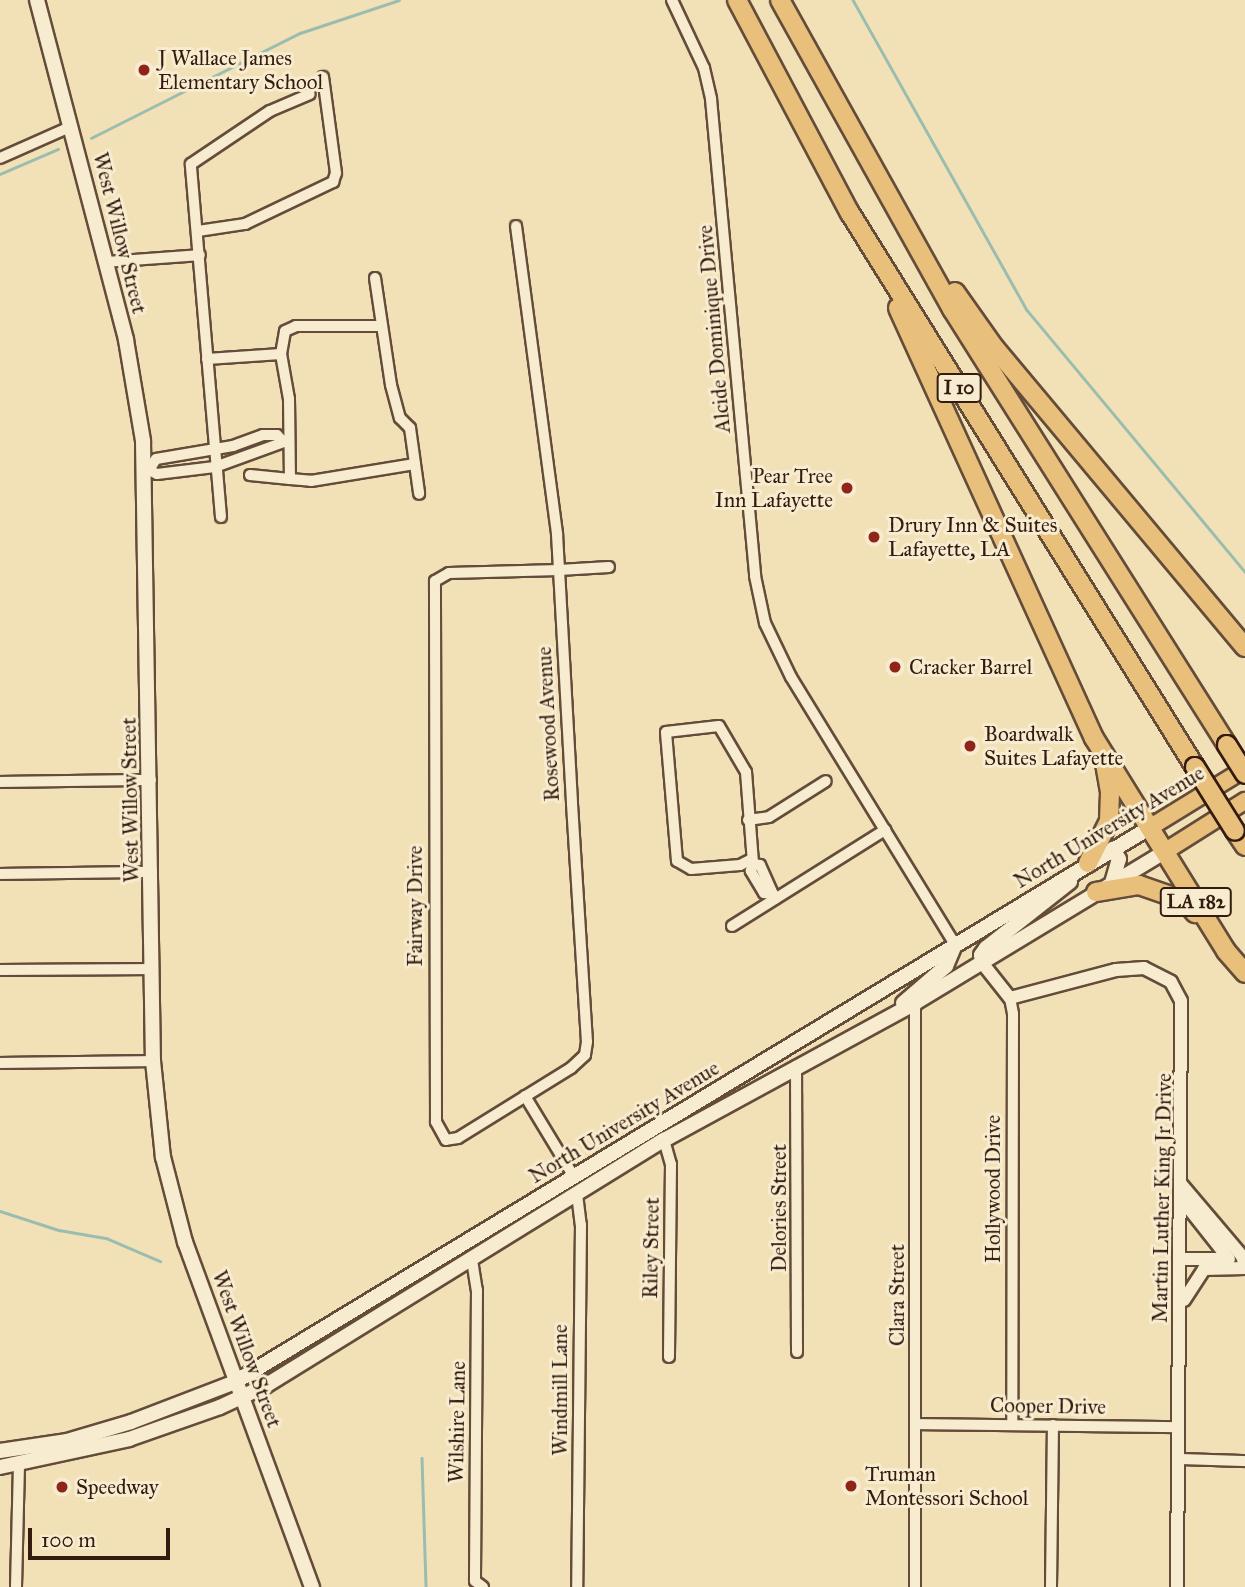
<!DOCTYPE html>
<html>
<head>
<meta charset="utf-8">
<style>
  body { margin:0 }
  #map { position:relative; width:1245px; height:1587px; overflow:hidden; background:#f2e1b6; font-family:"IM FELL Great Primer",serif }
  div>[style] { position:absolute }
  .stream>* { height:2.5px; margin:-1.25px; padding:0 1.25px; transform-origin:1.25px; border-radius:1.25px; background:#9bbdb0 }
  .roads { filter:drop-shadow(2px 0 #644c3a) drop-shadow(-2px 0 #644c3a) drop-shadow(0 2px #644c3a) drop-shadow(0 -2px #644c3a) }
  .minor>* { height:10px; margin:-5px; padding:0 5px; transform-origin:5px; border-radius:5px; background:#f7ecd0 }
  .tertiary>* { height:12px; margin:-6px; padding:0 6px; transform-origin:6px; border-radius:6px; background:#f7ecd0 }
  .secondary>* { height:14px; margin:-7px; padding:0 7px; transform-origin:7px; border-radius:7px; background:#f7ecd0 }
  .primary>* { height:16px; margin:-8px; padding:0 8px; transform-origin:8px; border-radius:8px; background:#e9c07b }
  .motorway>* { height:18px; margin:-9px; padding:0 9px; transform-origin:9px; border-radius:9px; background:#e9c07b }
  .bridges { filter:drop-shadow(2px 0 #341b10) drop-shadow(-2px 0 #341b10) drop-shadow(0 2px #341b10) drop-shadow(0 -2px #341b10) }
  .motorway-bridge>* { height:18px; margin:-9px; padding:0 9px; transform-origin:9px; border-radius:9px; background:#e9c07b }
  .dots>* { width:19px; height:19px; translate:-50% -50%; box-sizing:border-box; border:4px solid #f7ecd0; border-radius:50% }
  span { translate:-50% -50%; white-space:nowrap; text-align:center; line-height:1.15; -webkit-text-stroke:6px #f7ecd0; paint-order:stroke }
  .shield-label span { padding:2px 5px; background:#f7ecd0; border:2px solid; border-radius:5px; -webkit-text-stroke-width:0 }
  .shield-label { font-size:19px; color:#341b10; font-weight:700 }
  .poi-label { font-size:21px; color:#341b10 }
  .left { translate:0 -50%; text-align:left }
  .right { translate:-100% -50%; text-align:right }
  .street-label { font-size:21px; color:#341b10 }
  .scale { position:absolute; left:28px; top:1528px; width:142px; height:32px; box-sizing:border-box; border:4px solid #341b10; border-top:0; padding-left:9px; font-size:21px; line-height:24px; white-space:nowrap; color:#341b10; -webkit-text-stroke:5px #f7ecd0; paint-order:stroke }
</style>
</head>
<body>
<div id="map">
  <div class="stream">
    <i style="left:853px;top:0;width:355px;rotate:60.7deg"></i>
    <i style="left:1027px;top:310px;width:341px;rotate:50.2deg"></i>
    <i style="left:91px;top:138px;width:234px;rotate:-26.7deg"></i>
    <i style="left:300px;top:33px;width:104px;rotate:-18.4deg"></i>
    <i style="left:0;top:174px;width:63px;rotate:-23.3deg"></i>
    <i style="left:0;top:1211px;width:62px;rotate:17.9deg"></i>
    <i style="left:59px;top:1230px;width:48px;rotate:9.7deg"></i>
    <i style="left:106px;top:1238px;width:59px;rotate:23.1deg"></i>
    <i style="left:422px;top:1458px;width:129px;rotate:88.2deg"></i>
  </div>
  <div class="roads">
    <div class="minor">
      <i style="left:672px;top:0;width:75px;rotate:64.8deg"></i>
      <i style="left:704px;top:68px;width:32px;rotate:77deg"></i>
      <i style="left:711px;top:99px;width:479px;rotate:84.7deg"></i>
      <i style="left:755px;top:576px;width:48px;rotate:78deg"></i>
      <i style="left:765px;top:623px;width:60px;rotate:64.3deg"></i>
      <i style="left:791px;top:677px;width:314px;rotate:58.5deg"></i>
      <i style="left:0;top:158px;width:77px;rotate:-23.9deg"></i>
      <i style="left:516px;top:226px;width:311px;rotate:82.4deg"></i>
      <i style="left:557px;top:534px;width:270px;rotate:86.8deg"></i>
      <i style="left:572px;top:804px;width:238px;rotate:86.4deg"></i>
      <i style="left:587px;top:1042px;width:13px;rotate:99deg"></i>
      <i style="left:585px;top:1055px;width:19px;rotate:137deg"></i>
      <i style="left:571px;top:1068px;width:133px;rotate:148.2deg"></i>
      <i style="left:458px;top:1138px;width:12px;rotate:171deg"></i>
      <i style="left:446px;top:1140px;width:21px;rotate:-119deg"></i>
      <i style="left:436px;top:1122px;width:541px;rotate:-90.11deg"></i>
      <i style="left:435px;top:581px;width:16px;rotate:-30deg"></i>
      <i style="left:449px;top:573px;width:110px;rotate:-1.6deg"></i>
      <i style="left:559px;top:570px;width:50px;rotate:-3.4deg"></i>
      <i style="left:198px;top:231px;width:48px;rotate:-8.5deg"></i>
      <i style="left:245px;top:224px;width:98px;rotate:-25.5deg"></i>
      <i style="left:333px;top:182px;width:9px;rotate:-72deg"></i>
      <i style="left:336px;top:173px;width:97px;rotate:-97.7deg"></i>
      <i style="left:105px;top:262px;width:95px;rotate:-4.2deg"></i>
      <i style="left:375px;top:278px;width:108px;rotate:81.5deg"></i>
      <i style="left:391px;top:385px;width:34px;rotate:75deg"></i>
      <i style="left:400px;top:418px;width:14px;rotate:45deg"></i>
      <i style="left:410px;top:428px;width:36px;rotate:82deg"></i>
      <i style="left:281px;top:354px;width:23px;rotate:-80deg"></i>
      <i style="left:285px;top:331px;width:12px;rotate:-24deg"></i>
      <i style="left:296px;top:326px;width:83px"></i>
      <i style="left:207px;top:359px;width:74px;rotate:-3.9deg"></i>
      <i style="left:281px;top:354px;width:46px;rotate:79.9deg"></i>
      <i style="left:289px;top:399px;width:80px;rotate:89.3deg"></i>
      <i style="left:290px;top:479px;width:21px;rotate:5deg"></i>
      <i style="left:311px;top:481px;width:105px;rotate:-9.3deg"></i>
      <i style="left:415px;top:464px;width:30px;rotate:82deg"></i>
      <i style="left:145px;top:468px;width:13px;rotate:27deg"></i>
      <i style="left:157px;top:474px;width:58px;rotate:-6.9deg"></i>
      <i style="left:215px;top:467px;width:73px;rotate:-19.9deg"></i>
      <i style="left:284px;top:442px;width:10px;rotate:-135deg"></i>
      <i style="left:277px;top:435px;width:14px;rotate:180deg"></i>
      <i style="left:263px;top:435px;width:32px;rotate:160deg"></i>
      <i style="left:233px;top:446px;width:78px;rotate:170.4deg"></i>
      <i style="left:156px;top:459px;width:9px;rotate:122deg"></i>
      <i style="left:250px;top:475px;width:40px;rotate:5.7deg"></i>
      <i style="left:221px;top:517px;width:354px;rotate:-94.9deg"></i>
      <i style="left:191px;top:164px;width:95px;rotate:-33.9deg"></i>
      <i style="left:270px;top:111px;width:43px;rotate:-23deg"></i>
      <i style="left:0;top:782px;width:151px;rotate:-0.8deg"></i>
      <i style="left:748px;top:820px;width:21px;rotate:-8deg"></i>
      <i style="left:769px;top:817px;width:67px;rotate:-32.3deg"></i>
      <i style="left:750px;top:860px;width:11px;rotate:153deg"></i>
      <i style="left:740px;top:865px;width:49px;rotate:175.3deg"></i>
      <i style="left:691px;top:869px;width:16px;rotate:-150deg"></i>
      <i style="left:677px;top:861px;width:129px;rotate:-94.9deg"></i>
      <i style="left:666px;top:732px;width:53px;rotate:-6.5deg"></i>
      <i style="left:719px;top:726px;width:53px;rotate:59.6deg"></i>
      <i style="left:746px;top:772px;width:92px;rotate:85.6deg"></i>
      <i style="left:0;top:874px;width:152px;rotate:-0.8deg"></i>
      <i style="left:773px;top:894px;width:9px;rotate:-174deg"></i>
      <i style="left:764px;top:893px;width:26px;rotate:-121deg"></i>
      <i style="left:751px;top:871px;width:7px;rotate:-74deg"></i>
      <i style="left:753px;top:864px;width:7px;rotate:8deg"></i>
      <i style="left:760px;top:865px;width:37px;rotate:66deg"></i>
      <i style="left:732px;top:926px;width:181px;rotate:-32.1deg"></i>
      <i style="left:0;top:970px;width:153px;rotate:-0.4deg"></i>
      <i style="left:1010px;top:998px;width:16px;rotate:79deg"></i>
      <i style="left:1013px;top:1014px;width:411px;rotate:90.1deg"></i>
      <i style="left:915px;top:1003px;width:584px;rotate:90deg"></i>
      <i style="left:0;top:1063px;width:153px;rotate:-0.7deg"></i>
      <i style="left:796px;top:1066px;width:286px;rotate:89.8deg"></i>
      <i style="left:525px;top:1096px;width:95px;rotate:58.8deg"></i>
      <i style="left:664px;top:1140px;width:25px;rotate:74deg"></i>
      <i style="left:671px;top:1164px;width:193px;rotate:90.6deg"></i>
      <i style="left:577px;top:1194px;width:31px;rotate:83deg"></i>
      <i style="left:581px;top:1225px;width:362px;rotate:90.6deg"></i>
      <i style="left:472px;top:1260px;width:30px;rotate:81deg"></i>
      <i style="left:477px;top:1290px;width:291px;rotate:90.4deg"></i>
      <i style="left:475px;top:1581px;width:10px;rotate:37deg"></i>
      <i style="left:916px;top:1424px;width:263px;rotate:0.7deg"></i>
      <i style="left:1178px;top:1459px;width:67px;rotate:1.7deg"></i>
      <i style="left:16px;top:1587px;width:123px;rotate:-88.6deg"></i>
      <i style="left:1051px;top:1587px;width:162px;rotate:-89.3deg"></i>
    </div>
    <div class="tertiary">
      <i style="left:983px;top:964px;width:43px;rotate:51.5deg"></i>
      <i style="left:1010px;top:998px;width:110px;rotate:-14.8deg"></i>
      <i style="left:1116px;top:970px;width:28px;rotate:-4deg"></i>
      <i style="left:1144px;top:968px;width:30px;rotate:27deg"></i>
      <i style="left:1171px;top:982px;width:21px;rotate:62deg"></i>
      <i style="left:1181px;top:1001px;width:586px;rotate:90.39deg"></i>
      <i style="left:1180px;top:1183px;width:96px;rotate:49.7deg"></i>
      <i style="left:1242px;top:1256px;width:10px;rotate:73deg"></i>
      <i style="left:1180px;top:1197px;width:79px;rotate:51.7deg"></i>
      <i style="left:1181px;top:1259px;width:45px"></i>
      <i style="left:1184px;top:1300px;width:37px;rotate:-57deg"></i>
      <i style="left:1204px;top:1269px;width:41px;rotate:-1.4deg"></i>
    </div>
    <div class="secondary">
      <i style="left:37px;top:0;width:351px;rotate:75.3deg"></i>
      <i style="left:126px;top:340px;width:102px;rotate:80.4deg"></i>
      <i style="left:143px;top:441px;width:620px;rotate:89.08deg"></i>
      <i style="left:153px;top:1061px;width:97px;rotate:84.1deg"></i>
      <i style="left:163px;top:1157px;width:88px;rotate:75.5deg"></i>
      <i style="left:185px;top:1242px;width:368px;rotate:69.8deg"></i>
      <i style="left:1112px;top:883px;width:25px;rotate:-74deg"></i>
      <i style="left:1119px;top:859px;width:12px;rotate:-121deg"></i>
      <i style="left:983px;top:964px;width:9px;rotate:-103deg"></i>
      <i style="left:981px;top:955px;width:9px;rotate:-54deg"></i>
      <i style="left:986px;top:948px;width:107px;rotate:-38.2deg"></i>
      <i style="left:903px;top:1003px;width:57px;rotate:-40.7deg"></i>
      <i style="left:946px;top:966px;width:23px;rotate:-67deg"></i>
      <i style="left:0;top:1451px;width:68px;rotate:-8.5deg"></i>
      <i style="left:67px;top:1441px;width:67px;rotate:-16.5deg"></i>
      <i style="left:131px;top:1422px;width:111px;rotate:-21deg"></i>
      <i style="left:235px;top:1382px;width:1069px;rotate:-31.22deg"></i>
      <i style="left:0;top:1467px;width:132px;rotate:-12.2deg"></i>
      <i style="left:129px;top:1439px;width:96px;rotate:-19.4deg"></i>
      <i style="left:220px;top:1407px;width:50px;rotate:-25deg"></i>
      <i style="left:265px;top:1386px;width:469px;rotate:-31.7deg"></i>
      <i style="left:664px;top:1140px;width:286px;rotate:-28.6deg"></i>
      <i style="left:915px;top:1003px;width:291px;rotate:-31.2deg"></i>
    </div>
    <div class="primary">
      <i style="left:1149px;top:828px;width:113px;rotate:-31.6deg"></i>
      <i style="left:1164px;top:852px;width:96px;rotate:-32.2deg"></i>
    </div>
    <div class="motorway">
      <i style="left:737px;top:0;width:241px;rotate:62.1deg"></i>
      <i style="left:850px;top:213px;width:653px;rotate:58.09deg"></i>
      <i style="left:780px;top:0;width:354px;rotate:60.9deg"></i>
      <i style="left:952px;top:309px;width:515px;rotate:57.76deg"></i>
      <i style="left:955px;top:292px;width:67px;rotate:54.7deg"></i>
      <i style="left:994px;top:347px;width:391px;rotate:50.1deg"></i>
      <i style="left:898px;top:308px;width:473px;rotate:65.5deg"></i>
      <i style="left:1094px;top:738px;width:251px;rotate:58.2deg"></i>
      <i style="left:1226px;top:951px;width:29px;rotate:49deg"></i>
      <i style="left:1235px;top:831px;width:18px;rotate:56deg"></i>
      <i style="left:1088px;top:863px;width:47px;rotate:-63.4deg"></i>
      <i style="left:1109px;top:821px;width:29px;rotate:-88deg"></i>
      <i style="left:1110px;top:792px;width:28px;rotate:-100deg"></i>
      <i style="left:1096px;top:892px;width:44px;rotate:-9.2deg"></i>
      <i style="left:1139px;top:885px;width:49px;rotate:19.2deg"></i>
      <i style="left:1185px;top:901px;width:16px;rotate:50deg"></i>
    </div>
  </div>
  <div class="bridges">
    <div class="motorway-bridge">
      <i style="left:1227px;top:745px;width:34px;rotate:58deg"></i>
      <i style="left:1195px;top:767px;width:75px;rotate:58deg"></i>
    </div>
  </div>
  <div class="dots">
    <i style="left:144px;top:70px;background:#8f2418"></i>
    <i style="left:847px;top:488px;background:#8f2418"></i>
    <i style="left:874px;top:537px;background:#8f2418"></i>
    <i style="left:895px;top:667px;background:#8f2418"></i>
    <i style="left:970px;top:746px;background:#8f2418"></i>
    <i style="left:851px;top:1486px;background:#8f2418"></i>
    <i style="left:62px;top:1487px;background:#8f2418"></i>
  </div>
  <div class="shield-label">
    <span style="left:959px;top:388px">I 10</span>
    <span style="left:1196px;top:902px">LA 182</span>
  </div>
  <div class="poi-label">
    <span class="left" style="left:158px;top:70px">J Wallace James<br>Elementary School</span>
    <span class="right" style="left:833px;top:488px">Pear Tree<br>Inn Lafayette</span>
    <span class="left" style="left:888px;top:537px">Drury Inn &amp; Suites<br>Lafayette, LA</span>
    <span class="left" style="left:909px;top:667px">Cracker Barrel</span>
    <span class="left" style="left:984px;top:746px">Boardwalk<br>Suites Lafayette</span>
    <span class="left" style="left:865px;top:1486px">Truman<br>Montessori School</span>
    <span class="left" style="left:76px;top:1487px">Speedway</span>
  </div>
  <div class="street-label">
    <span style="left:120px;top:233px;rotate:76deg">West Willow Street</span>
    <span style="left:714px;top:329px;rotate:-95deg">Alcide Dominique Drive</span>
    <span style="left:548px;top:724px;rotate:-93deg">Rosewood Avenue</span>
    <span style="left:130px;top:800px;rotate:-91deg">West Willow Street</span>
    <span style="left:1109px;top:827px;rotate:-31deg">North University Avenue</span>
    <span style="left:415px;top:906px;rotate:-90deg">Fairway Drive</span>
    <span style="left:624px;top:1122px;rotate:-31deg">North University Avenue</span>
    <span style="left:993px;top:1189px;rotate:-90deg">Hollywood Drive</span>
    <span style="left:1162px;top:1198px;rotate:-89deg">Martin Luther King Jr Drive</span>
    <span style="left:779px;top:1208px;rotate:-90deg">Delories Street</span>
    <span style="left:651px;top:1248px;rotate:-89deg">Riley Street</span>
    <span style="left:897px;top:1295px;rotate:-90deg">Clara Street</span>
    <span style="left:247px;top:1349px;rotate:70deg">West Willow Street</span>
    <span style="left:560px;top:1390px;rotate:-90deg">Windmill Lane</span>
    <span style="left:1048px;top:1406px;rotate:1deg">Cooper Drive</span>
    <span style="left:457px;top:1422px;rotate:-89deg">Wilshire Lane</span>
  </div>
  <div class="scale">100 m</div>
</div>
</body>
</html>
